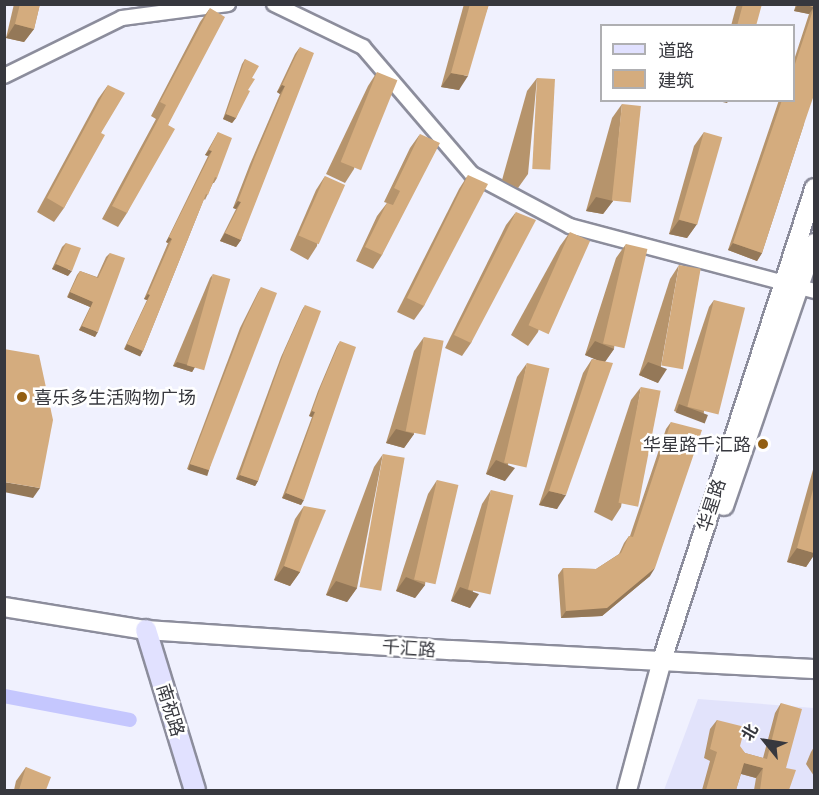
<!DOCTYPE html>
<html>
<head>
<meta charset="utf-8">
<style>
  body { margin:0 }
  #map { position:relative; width:819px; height:795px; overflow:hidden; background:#f0f1fe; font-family:"Open Sans","Noto Sans SC",sans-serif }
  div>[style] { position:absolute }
  .built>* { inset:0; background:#e2e3fb }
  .canal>* { height:14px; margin:-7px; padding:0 7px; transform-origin:7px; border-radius:7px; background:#c5c7fe }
  .roads { filter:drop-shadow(2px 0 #8c8d9c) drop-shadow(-2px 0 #8c8d9c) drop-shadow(0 2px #8c8d9c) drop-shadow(0 -2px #8c8d9c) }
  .minor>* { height:14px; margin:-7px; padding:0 7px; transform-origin:7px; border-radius:7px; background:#fff }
  .tertiary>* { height:18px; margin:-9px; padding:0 9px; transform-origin:9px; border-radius:9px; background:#fff }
  .secondary>* { height:20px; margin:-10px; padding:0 10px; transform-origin:10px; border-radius:10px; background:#e1e1ff }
  .wall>* { inset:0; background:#b6946c }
  .shaded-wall>* { inset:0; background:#947858; transform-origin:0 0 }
  .building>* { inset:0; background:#d4ac7e; transform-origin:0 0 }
  .dots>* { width:16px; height:16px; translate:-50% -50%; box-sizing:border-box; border:3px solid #fff; border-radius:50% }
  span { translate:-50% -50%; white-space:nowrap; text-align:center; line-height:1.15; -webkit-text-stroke:5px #fff; paint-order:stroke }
  .poi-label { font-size:18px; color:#37383e }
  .left { translate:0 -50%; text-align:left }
  .right { translate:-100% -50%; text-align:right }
  .street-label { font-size:18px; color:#37383e }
  .frame { position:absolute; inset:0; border:6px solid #37383e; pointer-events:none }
  .legend { position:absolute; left:600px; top:24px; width:195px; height:78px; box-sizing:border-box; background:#fff; border:2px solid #afafb2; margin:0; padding:8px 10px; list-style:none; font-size:18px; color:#37383e }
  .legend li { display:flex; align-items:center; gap:12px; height:30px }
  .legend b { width:30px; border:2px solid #afafb2 }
  .north { position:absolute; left:735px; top:711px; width:60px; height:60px; -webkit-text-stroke:4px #fff; paint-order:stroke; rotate:300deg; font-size:16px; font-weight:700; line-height:24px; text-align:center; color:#37383e }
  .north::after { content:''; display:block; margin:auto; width:21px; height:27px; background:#37383e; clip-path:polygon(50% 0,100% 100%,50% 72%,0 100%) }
</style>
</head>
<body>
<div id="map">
  <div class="built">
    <i style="clip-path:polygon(698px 699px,814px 708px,814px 790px,664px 790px)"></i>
  </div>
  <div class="canal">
    <i style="left:4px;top:696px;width:128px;rotate:10.8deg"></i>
  </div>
  <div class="roads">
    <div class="minor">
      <i style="left:274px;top:4px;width:99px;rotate:25.8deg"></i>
      <i style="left:363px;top:47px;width:167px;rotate:49.4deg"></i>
      <i style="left:472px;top:174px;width:111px;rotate:28deg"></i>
      <i style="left:570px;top:226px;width:253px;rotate:14.9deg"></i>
      <i style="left:4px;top:76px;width:131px;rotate:-26.2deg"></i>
      <i style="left:122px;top:18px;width:107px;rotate:-7.5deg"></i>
    </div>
    <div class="tertiary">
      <i style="left:724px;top:506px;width:278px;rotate:-71.1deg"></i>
      <i style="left:4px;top:607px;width:144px;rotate:9.2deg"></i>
      <i style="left:146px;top:630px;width:306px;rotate:3.8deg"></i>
      <i style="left:451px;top:650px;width:363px;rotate:3deg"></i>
      <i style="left:627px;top:790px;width:135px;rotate:-74.9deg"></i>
      <i style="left:662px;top:660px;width:496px;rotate:-72.1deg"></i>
    </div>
    <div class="secondary">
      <i style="left:146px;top:630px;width:167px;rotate:73deg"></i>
    </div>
  </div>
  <div class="wall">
    <i style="clip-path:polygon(14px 4px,40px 4px,34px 29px,24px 42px,6px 38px)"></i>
    <i style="clip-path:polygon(464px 4px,489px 4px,459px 90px,441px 87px)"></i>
    <i style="clip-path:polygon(738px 4px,743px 4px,756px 26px,731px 26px,736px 7px)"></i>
    <i style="clip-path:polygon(796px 4px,814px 4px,804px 124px,762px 253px,757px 261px,728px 250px,779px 100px,794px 100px,794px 60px,809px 14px,794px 11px)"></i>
    <i style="clip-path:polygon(210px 8px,168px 125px,127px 213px,118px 227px,102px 219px,156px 119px,151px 116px,200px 22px)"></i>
    <i style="clip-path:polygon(300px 47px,241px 240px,236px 247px,220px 241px,236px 209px,233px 208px,250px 164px,280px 94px,277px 92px,295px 54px)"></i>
    <i style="clip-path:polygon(245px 59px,252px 78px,236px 118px,232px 123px,223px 119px,242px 64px)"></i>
    <i style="clip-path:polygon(377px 72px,354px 169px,345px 183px,326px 174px,368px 86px)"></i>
    <i style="clip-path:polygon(537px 78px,528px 174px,518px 188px,502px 180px,527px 91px)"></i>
    <i style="clip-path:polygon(108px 85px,101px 133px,64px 208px,54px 222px,37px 212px,98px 99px)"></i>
    <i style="clip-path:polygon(622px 104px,613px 201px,603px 214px,586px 211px,612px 118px)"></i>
    <i style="clip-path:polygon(218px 132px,217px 178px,214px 183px,213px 183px,205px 200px,204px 199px,143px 351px,140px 356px,124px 349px,147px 300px,144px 299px,168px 243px,166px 242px,208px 156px,205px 155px)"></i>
    <i style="clip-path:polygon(704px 132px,697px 224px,687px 238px,669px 234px,694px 146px)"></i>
    <i style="clip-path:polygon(420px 134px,382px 255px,373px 269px,356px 261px,377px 216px,387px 203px,384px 202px,410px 148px)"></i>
    <i style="clip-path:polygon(468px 175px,424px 306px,414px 320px,397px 312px,459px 189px)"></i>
    <i style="clip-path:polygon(325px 176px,317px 246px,308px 260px,290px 250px,316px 190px)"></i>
    <i style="clip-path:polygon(516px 212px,471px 343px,462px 356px,445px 348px,506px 225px)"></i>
    <i style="clip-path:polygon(570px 232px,538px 332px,528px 346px,511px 335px,560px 246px)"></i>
    <i style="clip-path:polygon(66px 243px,68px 276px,52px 269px,62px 247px)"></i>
    <i style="clip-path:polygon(626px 244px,614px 349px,605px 362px,557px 509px,539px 505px,583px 373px,592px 359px,600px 361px,585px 355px,616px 258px)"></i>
    <i style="clip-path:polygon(110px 253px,95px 337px,79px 330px,90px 307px,67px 297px,77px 275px,80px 271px,97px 277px,106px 257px)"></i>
    <i style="clip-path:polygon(679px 265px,658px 383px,639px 375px,670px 279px)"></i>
    <i style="clip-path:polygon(213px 274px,195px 367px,192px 372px,173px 366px,210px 278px)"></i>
    <i style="clip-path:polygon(261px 287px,209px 470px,206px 475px,187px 469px,240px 328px,258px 292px)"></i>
    <i style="clip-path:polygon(714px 300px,703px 422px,674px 411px,709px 307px)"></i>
    <i style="clip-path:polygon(305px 305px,258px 481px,255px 486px,236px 479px,281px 357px,302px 310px)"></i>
    <i style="clip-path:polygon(424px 337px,414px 434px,404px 448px,386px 443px,414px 351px)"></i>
    <i style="clip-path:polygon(340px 341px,301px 505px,282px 498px,312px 417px,309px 416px,318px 391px,337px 346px)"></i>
    <i style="clip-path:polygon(527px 363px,505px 481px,486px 474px,517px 377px)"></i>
    <i style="clip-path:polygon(641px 387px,621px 507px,612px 521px,594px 512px,631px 400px)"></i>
    <i style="clip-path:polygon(671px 422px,650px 576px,602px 616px,561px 618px,558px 575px,563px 568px,596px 569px,619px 554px,624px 543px,629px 536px,630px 536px,666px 429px)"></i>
    <i style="clip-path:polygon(383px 454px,357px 588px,347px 602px,326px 595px,374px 467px)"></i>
    <i style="clip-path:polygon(814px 466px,814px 555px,806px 567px,787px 562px)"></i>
    <i style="clip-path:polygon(437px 480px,425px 585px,415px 598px,396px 591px,428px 494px)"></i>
    <i style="clip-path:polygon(491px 490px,470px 608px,451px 601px,482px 504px)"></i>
    <i style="clip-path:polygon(304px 506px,300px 572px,290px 586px,274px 580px,295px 519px)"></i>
    <i style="clip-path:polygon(781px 703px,786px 768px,789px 790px,754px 790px,756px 778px,741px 774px,736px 790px,702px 790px,710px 761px,704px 758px,710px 729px,717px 720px,745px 753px,763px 758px,775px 713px)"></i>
    <i style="clip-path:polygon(814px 747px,814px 776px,806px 764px,811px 752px)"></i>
    <i style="clip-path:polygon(26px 767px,46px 790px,14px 790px,16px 781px)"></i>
  </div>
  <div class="shaded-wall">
    <i style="clip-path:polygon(798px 4px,801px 4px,814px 7px,809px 14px,794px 11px)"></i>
    <i style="clip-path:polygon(15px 24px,34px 29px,24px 42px,6px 38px)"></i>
    <i style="clip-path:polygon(451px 73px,468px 76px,459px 90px,441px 87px)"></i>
    <i style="clip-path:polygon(282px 85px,285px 86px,280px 94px,277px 92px)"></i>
    <i style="clip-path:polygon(714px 100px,729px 100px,727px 103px)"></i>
    <i style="clip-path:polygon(226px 114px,236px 118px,232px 123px,223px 119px)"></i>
    <i style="clip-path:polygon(209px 150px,212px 151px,208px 156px,205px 155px)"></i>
    <i style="clip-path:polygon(596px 197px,613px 201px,603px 214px,586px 211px)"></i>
    <i style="clip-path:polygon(238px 201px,241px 202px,236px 209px,233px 208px)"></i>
    <i style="clip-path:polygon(679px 220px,697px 224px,687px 238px,669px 234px)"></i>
    <i style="clip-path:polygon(225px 233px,241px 240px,236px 247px,220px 241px)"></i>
    <i style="clip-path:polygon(169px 237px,172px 239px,168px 243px,166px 242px)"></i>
    <i style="clip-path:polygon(733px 243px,762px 253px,757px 261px,728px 250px)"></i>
    <i style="clip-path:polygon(56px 264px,72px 271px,68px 276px,52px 269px)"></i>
    <i style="left:70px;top:292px;width:25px;height:6px;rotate:23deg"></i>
    <i style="clip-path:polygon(148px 294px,150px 295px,147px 300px,144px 299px)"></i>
    <i style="clip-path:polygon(82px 326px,98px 332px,95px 337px,79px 330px)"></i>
    <i style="clip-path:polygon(595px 341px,614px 349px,604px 363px,585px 355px)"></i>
    <i style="left:127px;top:344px;width:17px;height:6px;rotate:24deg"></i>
    <i style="clip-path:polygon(177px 362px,195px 367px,192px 372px,173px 366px)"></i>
    <i style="clip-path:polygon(648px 362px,667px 369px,658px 383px,639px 375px)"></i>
    <i style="left:679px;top:404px;width:31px;height:9px;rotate:21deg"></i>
    <i style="clip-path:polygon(312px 411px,315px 412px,312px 417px,309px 416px)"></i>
    <i style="clip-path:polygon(396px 429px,414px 434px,404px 448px,386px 443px)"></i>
    <i style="clip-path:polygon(496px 460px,515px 468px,505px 481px,486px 474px)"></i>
    <i style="left:190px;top:464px;width:20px;height:6px;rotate:18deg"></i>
    <i style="clip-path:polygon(240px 475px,258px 481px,255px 486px,236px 479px)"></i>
    <i style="clip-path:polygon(4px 482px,40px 488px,33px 498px,4px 492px)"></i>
    <i style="clip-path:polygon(549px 491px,566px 495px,557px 509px,539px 505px)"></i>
    <i style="clip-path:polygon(286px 493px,304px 500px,301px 505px,282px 498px)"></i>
    <i style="clip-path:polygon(797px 548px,814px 553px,814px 555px,806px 567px,787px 562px)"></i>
    <i style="clip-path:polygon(284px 566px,300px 572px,290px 586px,274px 580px)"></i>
    <i style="clip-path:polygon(655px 568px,650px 576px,602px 616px,561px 618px,566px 611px)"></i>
    <i style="clip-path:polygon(406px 577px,425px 585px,415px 598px,396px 591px)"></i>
    <i style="clip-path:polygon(336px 581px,357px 588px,347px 602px,326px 595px)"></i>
    <i style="clip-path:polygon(460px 587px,479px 594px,470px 608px,451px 601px)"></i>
    <i style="clip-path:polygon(744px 763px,763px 768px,756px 778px,738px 773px)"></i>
  </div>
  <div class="building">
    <i style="clip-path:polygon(20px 4px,40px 4px,34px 29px,15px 24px)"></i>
    <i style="clip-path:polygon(470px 4px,489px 4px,468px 76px,451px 73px)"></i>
    <i style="clip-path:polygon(743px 4px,762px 4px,756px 26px,737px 26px)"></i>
    <i style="clip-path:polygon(801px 4px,814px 4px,814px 95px,804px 124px,762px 253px,733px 243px,782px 100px,794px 100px,794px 67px,814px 7px)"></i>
    <i style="clip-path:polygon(210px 8px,225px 17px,168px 125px,175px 129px,127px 213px,112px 206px,166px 105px,160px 102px)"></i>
    <i style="clip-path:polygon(300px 47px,314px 53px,241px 240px,225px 233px,241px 202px,238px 201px,255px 157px,285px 86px,282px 85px)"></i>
    <i style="clip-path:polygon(245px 59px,259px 66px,252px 78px,255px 79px,248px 90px,250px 91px,236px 118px,226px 114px)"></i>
    <i style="left:377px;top:72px;width:22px;height:97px;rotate:22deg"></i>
    <i style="left:537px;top:78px;width:18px;height:91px;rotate:3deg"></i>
    <i style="clip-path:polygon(108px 85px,125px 93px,101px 133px,105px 135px,64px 208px,47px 198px)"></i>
    <i style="left:622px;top:104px;width:19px;height:97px;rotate:6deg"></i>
    <i style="clip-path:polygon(218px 132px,232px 138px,217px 178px,215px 177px,208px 195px,206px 194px,143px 351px,127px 344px,150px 295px,148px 294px,172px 239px,169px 237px,212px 151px,209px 150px)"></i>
    <i style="left:704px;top:132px;width:19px;height:91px;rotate:16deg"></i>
    <i style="clip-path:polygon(420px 134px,440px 143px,382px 255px,365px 247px,387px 203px,393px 205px,400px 191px,394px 188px)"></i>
    <i style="clip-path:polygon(468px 175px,488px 184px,424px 306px,407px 298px)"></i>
    <i style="left:325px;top:176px;width:22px;height:65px;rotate:24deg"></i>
    <i style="clip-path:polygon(516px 212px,536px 220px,471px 343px,454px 335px)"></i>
    <i style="left:570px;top:232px;width:22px;height:102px;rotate:24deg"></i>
    <i style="clip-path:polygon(66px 243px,81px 248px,72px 271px,56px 264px)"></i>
    <i style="left:626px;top:244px;width:22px;height:102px;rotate:13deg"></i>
    <i style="clip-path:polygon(110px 253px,125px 258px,98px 332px,82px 326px,93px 302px,70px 292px,80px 271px,98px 278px)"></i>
    <i style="left:679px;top:265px;width:22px;height:102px;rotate:10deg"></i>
    <i style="left:213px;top:274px;width:18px;height:95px;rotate:16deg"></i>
    <i style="clip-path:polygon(261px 287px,277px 293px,209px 470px,190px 464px,244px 323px)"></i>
    <i style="left:714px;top:300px;width:32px;height:110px;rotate:14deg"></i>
    <i style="clip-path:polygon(305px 305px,321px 311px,258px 481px,240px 475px,284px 352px)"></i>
    <i style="left:424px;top:337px;width:20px;height:96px;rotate:11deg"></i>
    <i style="clip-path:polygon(340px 341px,356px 347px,304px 500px,286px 493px,315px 412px,312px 411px,321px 386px)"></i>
    <i style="clip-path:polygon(4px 349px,39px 355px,53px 420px,40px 488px,4px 482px)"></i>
    <i style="clip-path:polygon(592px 359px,613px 363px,566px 495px,549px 491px)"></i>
    <i style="left:527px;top:363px;width:23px;height:102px;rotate:13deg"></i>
    <i style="left:641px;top:387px;width:20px;height:118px;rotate:11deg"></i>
    <i style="clip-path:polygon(671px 422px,702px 430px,655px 568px,607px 608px,566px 611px,563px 568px,596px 569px,621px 553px,629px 536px,633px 537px)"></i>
    <i style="left:383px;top:454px;width:22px;height:135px;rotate:10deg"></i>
    <i style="left:437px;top:480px;width:22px;height:102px;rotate:13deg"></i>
    <i style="clip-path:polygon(814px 486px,814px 553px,797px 548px)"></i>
    <i style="left:491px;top:490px;width:23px;height:102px;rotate:13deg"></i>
    <i style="clip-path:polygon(304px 506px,326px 510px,300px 572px,284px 566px)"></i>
    <i style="clip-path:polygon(781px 703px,802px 709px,786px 768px,796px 770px,789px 790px,760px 790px,763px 768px,744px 763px,736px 790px,706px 790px,717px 752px,710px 749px,717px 720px,745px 727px,740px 746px,745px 753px,767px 759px)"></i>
    <i style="clip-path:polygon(26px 767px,51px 777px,46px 790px,19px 790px)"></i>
  </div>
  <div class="dots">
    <i style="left:22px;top:397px;background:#935f13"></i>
    <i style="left:763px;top:444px;background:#935f13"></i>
  </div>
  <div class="poi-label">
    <span class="left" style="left:34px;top:397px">喜乐多生活购物广场</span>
    <span class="right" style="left:751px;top:444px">华星路千汇路</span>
  </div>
  <div class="street-label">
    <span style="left:711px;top:505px;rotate:-72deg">华星路</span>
    <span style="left:409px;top:648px;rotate:4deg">千汇路</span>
    <span style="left:171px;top:710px;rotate:73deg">南祝路</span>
  </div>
  <div class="frame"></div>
  <ul class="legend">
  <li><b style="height:8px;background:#e1e1ff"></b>道路</li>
  <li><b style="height:16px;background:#d4ac7e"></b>建筑</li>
  </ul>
  <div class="north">北</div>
</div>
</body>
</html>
